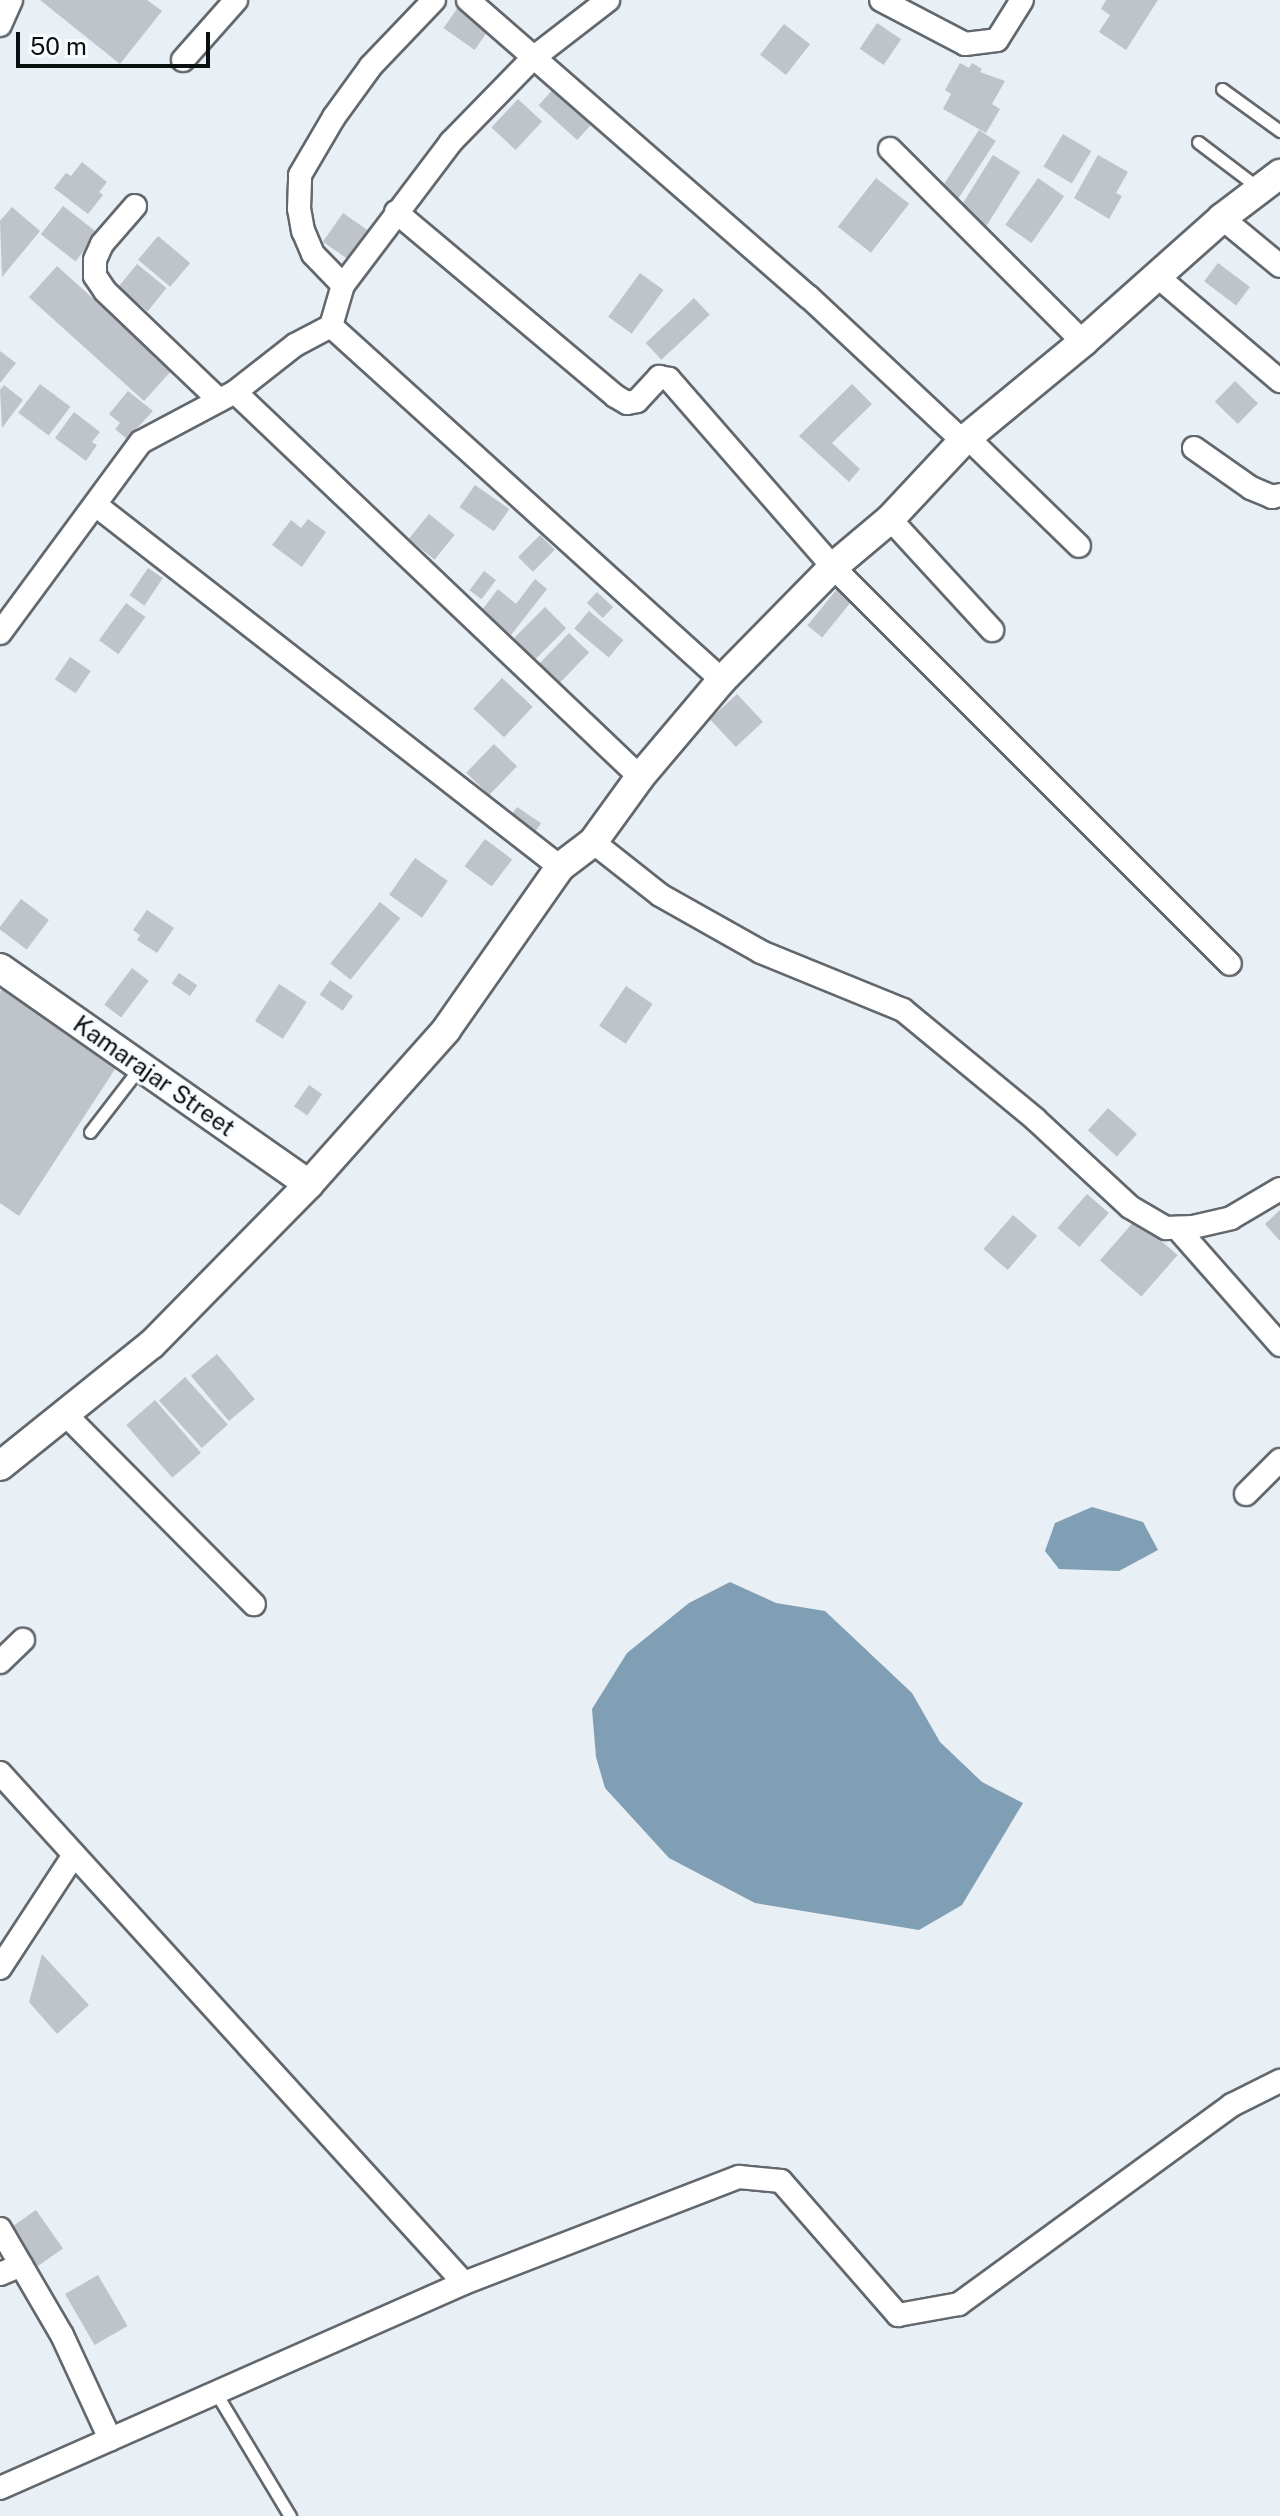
<!DOCTYPE html>
<html>
<head>
<meta charset="utf-8">
<style>
  body { margin:0 }
  #map { position:relative; width:1280px; height:2516px; overflow:hidden; background:#e8eff5; font-family:"Public Sans",sans-serif }
  div>[style] { position:absolute }
  .water>* { inset:0; background:#809fb5 }
  .building>* { inset:0; background:#bec4ca; transform-origin:0 0 }
  .roads { filter:drop-shadow(2px 0 #62686d) drop-shadow(-2px 0 #62686d) drop-shadow(0 2px #62686d) drop-shadow(0 -2px #62686d) }
  .service>* { height:11px; margin:-5.5px; padding:0 5.5px; transform-origin:5.5px; border-radius:5.5px; background:#fff }
  .minor>* { height:22px; margin:-11px; padding:0 11px; transform-origin:11px; border-radius:11px; background:#fff }
  .tertiary>* { height:28px; margin:-14px; padding:0 14px; transform-origin:14px; border-radius:14px; background:#fff }
  span { translate:-50% -50%; white-space:nowrap; text-align:center; line-height:1.15; -webkit-text-stroke:7px #f9fcfe; paint-order:stroke }
  .street-label { font-size:24px; color:#0c0f10 }
  .scale { position:absolute; left:16px; top:32px; width:194px; height:36px; box-sizing:border-box; border:4px solid #0c0f10; border-top:0; padding-left:10px; font-size:24px; line-height:28px; white-space:nowrap; color:#0c0f10; -webkit-text-stroke:6px #f9fcfe; paint-order:stroke }
</style>
</head>
<body>
<div id="map">
  <div class="water">
    <i style="clip-path:polygon(1092px 1507px,1143px 1522px,1158px 1550px,1119px 1571px,1059px 1569px,1045px 1551px,1055px 1523px)"></i>
    <i style="clip-path:polygon(730px 1582px,776px 1603px,825px 1611px,912px 1693px,940px 1742px,982px 1782px,1023px 1803px,962px 1905px,919px 1930px,755px 1903px,669px 1858px,605px 1788px,596px 1757px,592px 1709px,627px 1653px,689px 1603px)"></i>
  </div>
  <div class="building">
    <i style="clip-path:polygon(40px 0,147px 0,162px 11px,120px 64px)"></i>
    <i style="clip-path:polygon(1106px 0,1158px 0,1126px 50px,1099px 32px,1110px 15px,1101px 9px)"></i>
    <i style="left:459px;top:6px;width:38px;height:27px;rotate:35deg"></i>
    <i style="left:877px;top:23px;width:29px;height:31px;rotate:34deg"></i>
    <i style="left:784px;top:24px;width:33px;height:39px;rotate:38deg"></i>
    <i style="clip-path:polygon(960px 63px,969px 68px,972px 63px,982px 69px,980px 72px,1005px 81px,992px 104px,1000px 109px,986px 133px,943px 109px,951px 94px,945px 90px)"></i>
    <i style="left:556px;top:86px;width:52px;height:26px;rotate:42deg"></i>
    <i style="left:518px;top:99px;width:33px;height:39px;rotate:43deg"></i>
    <i style="left:979px;top:130px;width:20px;height:70px;rotate:33deg"></i>
    <i style="left:1063px;top:134px;width:33px;height:38px;rotate:31deg"></i>
    <i style="left:993px;top:155px;width:32px;height:63px;rotate:32deg"></i>
    <i style="clip-path:polygon(1098px 155px,1128px 172px,1116px 193px,1122px 196px,1109px 219px,1074px 198px)"></i>
    <i style="clip-path:polygon(82px 162px,107px 182px,99px 192px,103px 195px,88px 214px,54px 188px,66px 173px,71px 176px)"></i>
    <i style="left:876px;top:178px;width:42px;height:62px;rotate:38deg"></i>
    <i style="left:1038px;top:178px;width:32px;height:57px;rotate:35deg"></i>
    <i style="left:63px;top:206px;width:44px;height:36px;rotate:38deg"></i>
    <i style="clip-path:polygon(12px 207px,40px 231px,2px 277px,0 221px)"></i>
    <i style="left:343px;top:213px;width:32px;height:35px;rotate:35deg"></i>
    <i style="left:158px;top:236px;width:42px;height:31px;rotate:40deg"></i>
    <i style="left:1218px;top:263px;width:40px;height:23px;rotate:37deg"></i>
    <i style="left:137px;top:264px;width:38px;height:30px;rotate:39deg"></i>
    <i style="left:57px;top:266px;width:155px;height:42px;rotate:42deg"></i>
    <i style="left:640px;top:273px;width:29px;height:54px;rotate:36deg"></i>
    <i style="left:694px;top:298px;width:23px;height:66px;rotate:47deg"></i>
    <i style="clip-path:polygon(0 351px,16px 363px,0 383px)"></i>
    <i style="left:1235px;top:381px;width:32px;height:29px;rotate:44deg"></i>
    <i style="left:40px;top:384px;width:38px;height:36px;rotate:37deg"></i>
    <i style="clip-path:polygon(852px 384px,872px 404px,832px 443px,860px 469px,849px 482px,799px 436px)"></i>
    <i style="clip-path:polygon(4px 385px,23px 400px,2px 428px,0 390px)"></i>
    <i style="clip-path:polygon(128px 391px,153px 411px,127px 439px,115px 429px,120px 423px,109px 414px)"></i>
    <i style="clip-path:polygon(74px 412px,100px 432px,92px 442px,97px 445px,86px 461px,55px 438px)"></i>
    <i style="left:475px;top:485px;width:42px;height:27px;rotate:35deg"></i>
    <i style="left:429px;top:514px;width:33px;height:32px;rotate:39deg"></i>
    <i style="clip-path:polygon(308px 519px,326px 532px,302px 567px,272px 545px,291px 520px,301px 528px)"></i>
    <i style="left:540px;top:535px;width:21px;height:31px;rotate:45deg"></i>
    <i style="left:148px;top:568px;width:18px;height:33px;rotate:34deg"></i>
    <i style="left:484px;top:571px;width:15px;height:24px;rotate:37deg"></i>
    <i style="clip-path:polygon(535px 579px,547px 589px,511px 635px,482px 610px,498px 589px,516px 604px)"></i>
    <i style="left:837px;top:589px;width:19px;height:47px;rotate:39deg"></i>
    <i style="left:597px;top:592px;width:22px;height:15px;rotate:43deg"></i>
    <i style="left:126px;top:603px;width:24px;height:46px;rotate:36deg"></i>
    <i style="left:545px;top:607px;width:30px;height:46px;rotate:45deg"></i>
    <i style="left:589px;top:611px;width:45px;height:23px;rotate:40deg"></i>
    <i style="left:569px;top:633px;width:28px;height:47px;rotate:44deg"></i>
    <i style="left:70px;top:657px;width:25px;height:27px;rotate:34deg"></i>
    <i style="left:502px;top:678px;width:42px;height:42px;rotate:43deg"></i>
    <i style="left:737px;top:694px;width:38px;height:37px;rotate:47deg"></i>
    <i style="left:494px;top:744px;width:32px;height:40px;rotate:44deg"></i>
    <i style="left:517px;top:807px;width:29px;height:17px;rotate:34deg"></i>
    <i style="left:485px;top:839px;width:34px;height:34px;rotate:37deg"></i>
    <i style="left:415px;top:858px;width:40px;height:45px;rotate:35deg"></i>
    <i style="left:21px;top:899px;width:35px;height:37px;rotate:37deg"></i>
    <i style="left:380px;top:902px;width:26px;height:79px;rotate:39deg"></i>
    <i style="clip-path:polygon(147px 910px,174px 928px,157px 953px,137px 940px,140px 935px,133px 930px)"></i>
    <i style="left:132px;top:968px;width:21px;height:46px;rotate:37deg"></i>
    <i style="left:179px;top:973px;width:22px;height:13px;rotate:34deg"></i>
    <i style="left:330px;top:980px;width:28px;height:18px;rotate:35deg"></i>
    <i style="clip-path:polygon(5px 984px,121px 1060px,19px 1216px,0 1203px,0 992px)"></i>
    <i style="left:279px;top:984px;width:33px;height:44px;rotate:33deg"></i>
    <i style="left:626px;top:986px;width:32px;height:48px;rotate:34deg"></i>
    <i style="left:309px;top:1085px;width:16px;height:26px;rotate:35deg"></i>
    <i style="left:1108px;top:1108px;width:39px;height:30px;rotate:42deg"></i>
    <i style="left:1087px;top:1194px;width:29px;height:45px;rotate:41deg"></i>
    <i style="clip-path:polygon(1280px 1210px,1280px 1241px,1265px 1224px)"></i>
    <i style="left:1013px;top:1215px;width:32px;height:45px;rotate:41deg"></i>
    <i style="left:1136px;top:1219px;width:55px;height:55px;rotate:41deg"></i>
    <i style="left:217px;top:1354px;width:59px;height:34px;rotate:50deg"></i>
    <i style="left:185px;top:1377px;width:64px;height:35px;rotate:48deg"></i>
    <i style="left:155px;top:1400px;width:70px;height:38px;rotate:49deg"></i>
    <i style="clip-path:polygon(42px 1954px,89px 2005px,57px 2034px,29px 2002px)"></i>
    <i style="left:36px;top:2210px;width:47px;height:35px;rotate:55deg"></i>
    <i style="left:98px;top:2275px;width:59px;height:38px;rotate:60deg"></i>
  </div>
  <div class="roads">
    <div class="service">
      <i style="left:1222px;top:89px;width:72px;rotate:35.9deg"></i>
      <i style="left:1198px;top:142px;width:78px;rotate:37.2deg"></i>
      <i style="left:90px;top:1132px;width:82px;rotate:-52.4deg"></i>
      <i style="left:216px;top:2393px;width:144px;rotate:59deg"></i>
    </div>
    <div class="minor">
      <i style="left:468px;top:0;width:452px;rotate:41.1deg"></i>
      <i style="left:809px;top:297px;width:211px;rotate:43.1deg"></i>
      <i style="left:881px;top:0;width:95px;rotate:27.6deg"></i>
      <i style="left:965px;top:44px;width:32px;rotate:-7deg"></i>
      <i style="left:997px;top:40px;width:47px;rotate:-58deg"></i>
      <i style="left:0;top:25px;width:27px;rotate:-66deg"></i>
      <i style="left:183px;top:60px;width:80px;rotate:-48.5deg"></i>
      <i style="left:890px;top:149px;width:273px;rotate:45deg"></i>
      <i style="left:135px;top:206px;width:50px;rotate:131deg"></i>
      <i style="left:102px;top:244px;width:17px;rotate:114deg"></i>
      <i style="left:95px;top:260px;width:16px;rotate:90deg"></i>
      <i style="left:95px;top:276px;width:18px;rotate:56deg"></i>
      <i style="left:105px;top:291px;width:158px;rotate:43.7deg"></i>
      <i style="left:396px;top:212px;width:286px;rotate:40deg"></i>
      <i style="left:615px;top:396px;width:14px;rotate:30deg"></i>
      <i style="left:627px;top:403px;width:10px;rotate:-11deg"></i>
      <i style="left:637px;top:401px;width:33px;rotate:-47deg"></i>
      <i style="left:659px;top:377px;width:10px;rotate:11deg"></i>
      <i style="left:669px;top:379px;width:249px;rotate:48.9deg"></i>
      <i style="left:833px;top:567px;width:561px;rotate:45deg"></i>
      <i style="left:1222px;top:218px;width:75px;rotate:39.6deg"></i>
      <i style="left:1157px;top:276px;width:162px;rotate:40.5deg"></i>
      <i style="left:343px;top:285px;width:43px;rotate:-134.1deg"></i>
      <i style="left:313px;top:254px;width:25px;rotate:-113deg"></i>
      <i style="left:303px;top:231px;width:22px;rotate:-100deg"></i>
      <i style="left:299px;top:209px;width:34px;rotate:-88deg"></i>
      <i style="left:300px;top:175px;width:67px;rotate:-59.6deg"></i>
      <i style="left:334px;top:117px;width:63px;rotate:-54deg"></i>
      <i style="left:371px;top:66px;width:91px;rotate:-46.3deg"></i>
      <i style="left:331px;top:326px;width:527px;rotate:42.16deg"></i>
      <i style="left:235px;top:392px;width:559px;rotate:43.55deg"></i>
      <i style="left:967px;top:437px;width:156px;rotate:44.2deg"></i>
      <i style="left:1194px;top:448px;width:70px;rotate:35.1deg"></i>
      <i style="left:1251px;top:488px;width:23px;rotate:23deg"></i>
      <i style="left:1272px;top:497px;width:8px;rotate:-14deg"></i>
      <i style="left:97px;top:506px;width:587px;rotate:37.94deg"></i>
      <i style="left:890px;top:519px;width:151px;rotate:47.4deg"></i>
      <i style="left:0;top:633px;width:237px;rotate:-53.6deg"></i>
      <i style="left:141px;top:442px;width:106px;rotate:-28deg"></i>
      <i style="left:235px;top:392px;width:76px;rotate:-38.1deg"></i>
      <i style="left:295px;top:345px;width:41px;rotate:-27.8deg"></i>
      <i style="left:331px;top:326px;width:43px;rotate:-73.7deg"></i>
      <i style="left:343px;top:285px;width:179px;rotate:-52.9deg"></i>
      <i style="left:451px;top:142px;width:117px;rotate:-45.7deg"></i>
      <i style="left:533px;top:58px;width:95px;rotate:-37.7deg"></i>
      <i style="left:593px;top:842px;width:85px;rotate:38.3deg"></i>
      <i style="left:660px;top:895px;width:116px;rotate:29.4deg"></i>
      <i style="left:761px;top:952px;width:153px;rotate:22.2deg"></i>
      <i style="left:903px;top:1010px;width:171px;rotate:39.5deg"></i>
      <i style="left:1035px;top:1119px;width:129px;rotate:42.8deg"></i>
      <i style="left:1130px;top:1207px;width:42px;rotate:30.3deg"></i>
      <i style="left:1166px;top:1228px;width:27px;rotate:-2deg"></i>
      <i style="left:1193px;top:1227px;width:39px;rotate:-13deg"></i>
      <i style="left:1231px;top:1218px;width:57px;rotate:-30.6deg"></i>
      <i style="left:1177px;top:1228px;width:156px;rotate:48.6deg"></i>
      <i style="left:65px;top:1414px;width:268px;rotate:45.2deg"></i>
      <i style="left:1246px;top:1494px;width:48px;rotate:-45deg"></i>
      <i style="left:0;top:1662px;width:32px;rotate:-44deg"></i>
      <i style="left:0;top:1773px;width:689px;rotate:47.7deg"></i>
      <i style="left:0;top:1968px;width:135px;rotate:-56.8deg"></i>
      <i style="left:0;top:2229px;width:123px;rotate:59.7deg"></i>
      <i style="left:62px;top:2335px;width:115px;rotate:65.2deg"></i>
      <i style="left:0;top:2274px;width:23px;rotate:-23deg"></i>
      <i style="left:0;top:2488px;width:507px;rotate:-23.84deg"></i>
      <i style="left:464px;top:2283px;width:295px;rotate:-21.1deg"></i>
      <i style="left:739px;top:2177px;width:42px;rotate:5.4deg"></i>
      <i style="left:781px;top:2181px;width:178px;rotate:48.9deg"></i>
      <i style="left:898px;top:2315px;width:62px;rotate:-10.2deg"></i>
      <i style="left:959px;top:2304px;width:338px;rotate:-36.1deg"></i>
      <i style="left:1232px;top:2105px;width:54px;rotate:-26.6deg"></i>
    </div>
    <div class="tertiary">
      <i style="left:0;top:968px;width:377px;rotate:35deg"></i>
      <i style="left:0;top:1466px;width:195px;rotate:-38.8deg"></i>
      <i style="left:152px;top:1344px;width:224px;rotate:-45.5deg"></i>
      <i style="left:309px;top:1184px;width:206px;rotate:-48.3deg"></i>
      <i style="left:446px;top:1030px;width:199px;rotate:-55deg"></i>
      <i style="left:560px;top:867px;width:41px;rotate:-37.1deg"></i>
      <i style="left:593px;top:842px;width:80px;rotate:-54.1deg"></i>
      <i style="left:640px;top:777px;width:127px;rotate:-49.8deg"></i>
      <i style="left:722px;top:680px;width:158px;rotate:-45.5deg"></i>
      <i style="left:833px;top:567px;width:75px;rotate:-40.1deg"></i>
      <i style="left:890px;top:519px;width:107px;rotate:-46.9deg"></i>
      <i style="left:963px;top:441px;width:156px;rotate:-39.5deg"></i>
      <i style="left:1083px;top:342px;width:186px;rotate:-41.7deg"></i>
      <i style="left:1222px;top:218px;width:73px;rotate:-37.2deg"></i>
    </div>
  </div>
  <div class="street-label">
    <span style="left:154px;top:1076px;rotate:35deg">Kamarajar Street</span>
  </div>
  <div class="scale">50 m</div>
</div>
</body>
</html>
